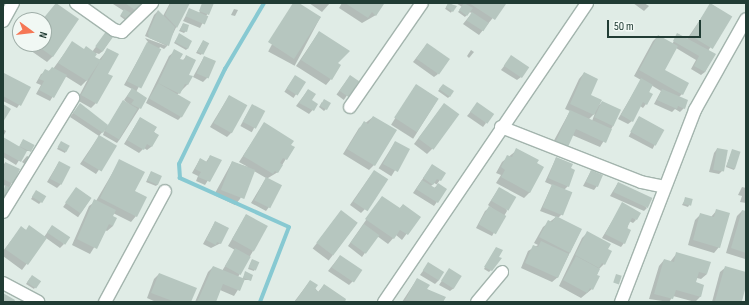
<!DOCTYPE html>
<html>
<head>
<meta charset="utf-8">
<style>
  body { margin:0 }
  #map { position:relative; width:749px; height:305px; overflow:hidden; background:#e0ece6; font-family:"Sofia Sans Condensed",sans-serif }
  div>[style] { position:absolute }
  .shadow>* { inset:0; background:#0003; transform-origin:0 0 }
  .stream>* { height:4px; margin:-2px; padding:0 2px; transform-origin:2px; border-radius:2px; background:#87c9d2 }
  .building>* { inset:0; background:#b6c6bf; transform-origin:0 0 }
  .roads { filter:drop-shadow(1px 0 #a3b4ad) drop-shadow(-1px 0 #a3b4ad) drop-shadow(0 1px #a3b4ad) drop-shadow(0 -1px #a3b4ad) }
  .minor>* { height:12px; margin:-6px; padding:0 6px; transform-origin:6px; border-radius:6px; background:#fff }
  span { translate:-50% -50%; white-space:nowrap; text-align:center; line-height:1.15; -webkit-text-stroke:3px #f1f8f4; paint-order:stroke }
  .frame { position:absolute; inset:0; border:4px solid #213c34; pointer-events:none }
  .north { position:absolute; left:12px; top:12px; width:40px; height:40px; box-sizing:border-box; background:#f1f8f4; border:1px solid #9eada7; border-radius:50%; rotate:105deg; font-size:11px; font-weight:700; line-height:16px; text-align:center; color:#213c34 }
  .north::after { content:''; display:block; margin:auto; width:14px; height:18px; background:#f57755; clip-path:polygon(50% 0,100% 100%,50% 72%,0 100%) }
  .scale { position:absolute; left:607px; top:20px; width:94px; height:18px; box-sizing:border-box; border:2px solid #213c34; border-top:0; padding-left:5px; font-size:12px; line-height:14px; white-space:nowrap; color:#213c34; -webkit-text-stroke:3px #f1f8f4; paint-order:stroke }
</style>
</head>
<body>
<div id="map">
  <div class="shadow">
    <i style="clip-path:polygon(144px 3px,133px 17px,129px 14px,125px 20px,120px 16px,124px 11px,113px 4px)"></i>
    <i style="clip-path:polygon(170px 3px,188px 3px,167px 46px,145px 36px,154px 15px,158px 11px,163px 16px)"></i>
    <i style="clip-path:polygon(203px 3px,213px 3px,200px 28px,183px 21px,189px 10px,198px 16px)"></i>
    <i style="left:294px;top:3px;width:30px;height:55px;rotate:28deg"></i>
    <i style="clip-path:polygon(309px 3px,330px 3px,322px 12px)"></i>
    <i style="clip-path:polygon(342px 3px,380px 3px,376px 15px,362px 23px,339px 8px)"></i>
    <i style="left:449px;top:3px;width:7px;height:7px;rotate:34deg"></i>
    <i style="clip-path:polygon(456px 3px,503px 3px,504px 4px,479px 35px,463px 24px,472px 13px,469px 12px,465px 17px,458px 12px,462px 7px)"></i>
    <i style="clip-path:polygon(633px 3px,644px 3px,649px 6px,644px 11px)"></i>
    <i style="clip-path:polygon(711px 4px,730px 16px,708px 51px,714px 54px,705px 72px,701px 75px,691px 69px,696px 60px,676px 48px,664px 70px,682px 94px,679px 97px,684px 108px,680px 112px,675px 109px,672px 112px,654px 104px,661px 91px,651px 85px,646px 104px,643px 108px,640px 106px,632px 121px,628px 124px,618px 119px,641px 80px,634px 76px,653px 41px,658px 36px,671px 46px,678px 34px,687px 39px)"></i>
    <i style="clip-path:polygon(234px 9px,238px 10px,235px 16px,231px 15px)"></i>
    <i style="clip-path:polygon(51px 10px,53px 56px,47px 62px,27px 48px,30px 44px,44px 44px,44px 20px)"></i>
    <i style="clip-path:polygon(183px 24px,186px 31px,184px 33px,179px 31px)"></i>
    <i style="clip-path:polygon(107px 32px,113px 36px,103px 51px,99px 54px,96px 53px,94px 57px,99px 60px,108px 49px,107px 74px,96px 103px,91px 108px,77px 100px,88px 79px,81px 86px,65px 76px,50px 101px,36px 94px,41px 85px,36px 83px,41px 74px,53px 69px,72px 43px,83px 50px,92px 52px)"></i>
    <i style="clip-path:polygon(319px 32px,348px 51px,338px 61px,331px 79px,326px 85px,296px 66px)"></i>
    <i style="clip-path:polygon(179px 35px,188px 48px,186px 50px,174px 43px)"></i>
    <i style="clip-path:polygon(145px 38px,167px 46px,164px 49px,160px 47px,136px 92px,146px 98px,120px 139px,117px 143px,103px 135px,105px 129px,99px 136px,115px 146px,96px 174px,80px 164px,99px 136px,70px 117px,80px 104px,108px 126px,123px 101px,131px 106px,124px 100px,132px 89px,124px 85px,148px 42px)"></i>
    <i style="clip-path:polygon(202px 43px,208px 44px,201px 55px,196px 53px)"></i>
    <i style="clip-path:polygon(427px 44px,438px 74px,434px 77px,413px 62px)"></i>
    <i style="clip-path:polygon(471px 50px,474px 52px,469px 58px,467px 56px)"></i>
    <i style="clip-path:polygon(175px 51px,179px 59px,182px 61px,186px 57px,188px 75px,187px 85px,177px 95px,181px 117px,178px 120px,146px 103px,169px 56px)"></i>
    <i style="clip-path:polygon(204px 57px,207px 78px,203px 82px,193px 77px)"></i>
    <i style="clip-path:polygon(511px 57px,521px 77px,517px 80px,501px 70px)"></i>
    <i style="clip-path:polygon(evenodd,584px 73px,590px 95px,597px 107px,602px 102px,613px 126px,600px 147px,572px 135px,562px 151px,551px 146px,570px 111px,565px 109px,579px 79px,584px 73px,595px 113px,592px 121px,589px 119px,595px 113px)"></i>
    <i style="clip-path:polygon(3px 75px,30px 88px,17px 108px,3px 101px)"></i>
    <i style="left:295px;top:76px;width:11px;height:19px;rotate:34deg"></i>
    <i style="left:350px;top:76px;width:9px;height:23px;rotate:36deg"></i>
    <i style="left:416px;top:85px;width:26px;height:47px;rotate:32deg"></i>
    <i style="clip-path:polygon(442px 86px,450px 96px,448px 98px,438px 91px)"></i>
    <i style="clip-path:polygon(308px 90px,310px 101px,317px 105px,309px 114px,296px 106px)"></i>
    <i style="clip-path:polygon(229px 96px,231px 133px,227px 137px,210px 127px)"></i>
    <i style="clip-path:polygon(322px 102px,326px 109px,324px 111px,319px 107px)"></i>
    <i style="clip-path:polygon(444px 104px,432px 149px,427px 154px,414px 144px)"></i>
    <i style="clip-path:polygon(477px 104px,486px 123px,483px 127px,467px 116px)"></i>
    <i style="left:252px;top:105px;width:13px;height:24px;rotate:29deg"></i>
    <i style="clip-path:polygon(373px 117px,374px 165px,369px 170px,343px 154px,359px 128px)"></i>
    <i style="left:639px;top:117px;width:27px;height:22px;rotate:28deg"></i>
    <i style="clip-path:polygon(140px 118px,157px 135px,151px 147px,147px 150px,144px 148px,139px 153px,124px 144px)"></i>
    <i style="clip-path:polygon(264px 124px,293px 147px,278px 172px,268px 178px,269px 207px,266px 211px,251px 203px,266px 178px,254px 171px,240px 199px,235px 205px,214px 195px,232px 162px,248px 167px,239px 162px)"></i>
    <i style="clip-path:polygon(3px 129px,6px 131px,3px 137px)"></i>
    <i style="clip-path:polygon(3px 139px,19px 147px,22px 142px,30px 151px,25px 151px,16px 165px,3px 157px)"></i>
    <i style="left:395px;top:142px;width:15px;height:31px;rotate:32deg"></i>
    <i style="clip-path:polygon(60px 144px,66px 151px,65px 153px,57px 149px)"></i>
    <i style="clip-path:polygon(717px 149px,722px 171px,719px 174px,709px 172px,714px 153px)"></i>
    <i style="clip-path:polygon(517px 150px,536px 163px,530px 192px,524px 198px,496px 183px,501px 175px,496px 173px,502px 162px)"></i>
    <i style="clip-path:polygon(732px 151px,735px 168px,734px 170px,726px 167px)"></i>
    <i style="clip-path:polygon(27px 156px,31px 158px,26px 165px,22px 162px)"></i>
    <i style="clip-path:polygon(210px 156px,220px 161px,205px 185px,196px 181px,198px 176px,192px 173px,200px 159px,206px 162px)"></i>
    <i style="clip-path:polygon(556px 158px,568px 186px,564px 190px,562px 214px,558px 218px,581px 230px,558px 277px,552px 282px,521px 268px,528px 251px,538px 245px,534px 243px,543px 227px,556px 217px,540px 211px,552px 185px,545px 182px)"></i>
    <i style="clip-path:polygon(120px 160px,134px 191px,136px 216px,131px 222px,113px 213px,113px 226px,107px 231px,105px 230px,90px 254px,72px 245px,89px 206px,96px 201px)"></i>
    <i style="clip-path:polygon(59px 162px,61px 184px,57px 188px,47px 182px)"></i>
    <i style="clip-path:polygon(5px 163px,18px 169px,5px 197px,3px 196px,6px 186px,3px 185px,3px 165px)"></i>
    <i style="clip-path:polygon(evenodd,432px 165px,445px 173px,437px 184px,446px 189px,434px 206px,413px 193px,432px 165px,434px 183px,438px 185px,434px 188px,431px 186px,434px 183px)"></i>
    <i style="clip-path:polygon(591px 171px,597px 186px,594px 190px,583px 186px)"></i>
    <i style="clip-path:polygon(151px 172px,158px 184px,156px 186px,146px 182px)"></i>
    <i style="clip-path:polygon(371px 175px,365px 209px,361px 213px,350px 205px)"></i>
    <i style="clip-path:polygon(618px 183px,647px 208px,644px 211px,610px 196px)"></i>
    <i style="clip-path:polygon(742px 187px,746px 188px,746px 203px,740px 202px,742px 196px,738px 195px)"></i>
    <i style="left:76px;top:188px;width:18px;height:23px;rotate:34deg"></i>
    <i style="clip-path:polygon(499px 188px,507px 211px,492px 236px,476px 228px,485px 211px,489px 208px,494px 210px,488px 205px)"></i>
    <i style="clip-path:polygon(35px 193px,41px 202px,39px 204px,31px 199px)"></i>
    <i style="left:155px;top:195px;width:5px;height:25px;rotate:22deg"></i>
    <i style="clip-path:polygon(382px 197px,399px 209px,403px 205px,419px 217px,402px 240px,396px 235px,388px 244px,377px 236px,362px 257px,348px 246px)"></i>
    <i style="clip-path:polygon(686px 198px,692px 200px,688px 207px,682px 205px)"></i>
    <i style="clip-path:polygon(623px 203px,636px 220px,633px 223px,629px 221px,624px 243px,621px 247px,602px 238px)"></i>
    <i style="clip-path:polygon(717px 210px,719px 247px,714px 253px,688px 245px,695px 220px,701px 214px,711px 217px)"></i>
    <i style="left:341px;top:211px;width:20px;height:47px;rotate:37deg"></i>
    <i style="clip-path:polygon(742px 211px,746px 212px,745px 259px,726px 253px,737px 216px)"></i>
    <i style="clip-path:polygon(246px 215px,253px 251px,238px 277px,242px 279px,246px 273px,250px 280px,244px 280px,234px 296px,220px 290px,214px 302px,195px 302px,208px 272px,213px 267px,222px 271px,235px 250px,228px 246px)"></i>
    <i style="clip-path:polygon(215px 222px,221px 243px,211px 248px,203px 244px)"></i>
    <i style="clip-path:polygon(52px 226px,64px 244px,60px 248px,46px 238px,22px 270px,3px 256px,3px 251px,21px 228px,44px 237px)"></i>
    <i style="clip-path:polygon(587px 233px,607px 250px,604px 264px,599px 269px,592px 289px,581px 298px,559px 286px,582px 238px)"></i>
    <i style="clip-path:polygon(495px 250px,491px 270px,489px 272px,484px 269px)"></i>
    <i style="clip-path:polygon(677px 253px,707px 274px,701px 279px,697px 278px,695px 283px,703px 286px,700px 297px,695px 302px,673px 296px,669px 302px,649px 299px,659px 266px,664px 260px,670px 262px)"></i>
    <i style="clip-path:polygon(340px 256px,353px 281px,349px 285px,328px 271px)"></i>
    <i style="clip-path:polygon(252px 260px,255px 269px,254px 271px,248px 269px)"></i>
    <i style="clip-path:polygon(428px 264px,439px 280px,435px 284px,420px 275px)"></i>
    <i style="clip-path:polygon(726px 267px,746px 282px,741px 300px,712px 302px,720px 272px)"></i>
    <i style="clip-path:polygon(449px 270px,454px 288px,450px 291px,439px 285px)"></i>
    <i style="clip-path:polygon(159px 274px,190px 302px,156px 302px,147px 298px,154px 279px)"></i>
    <i style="clip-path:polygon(30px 278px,39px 281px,34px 289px,26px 284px)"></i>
    <i style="clip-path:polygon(417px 279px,426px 289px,445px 298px,442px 302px,402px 302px)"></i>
    <i style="clip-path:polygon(310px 281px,318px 292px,324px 285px,343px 302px,294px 302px)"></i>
  </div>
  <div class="stream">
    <i style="left:260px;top:302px;width:80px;rotate:-68.9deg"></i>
    <i style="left:289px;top:227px;width:120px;rotate:-155.8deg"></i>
    <i style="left:180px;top:178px;width:14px;rotate:-94deg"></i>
    <i style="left:179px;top:164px;width:106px;rotate:-64.2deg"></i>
    <i style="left:225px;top:69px;width:77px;rotate:-59.4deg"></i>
  </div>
  <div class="building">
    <i style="clip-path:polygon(56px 3px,79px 19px,53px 57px,35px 44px,44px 44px,46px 22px,42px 20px)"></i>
    <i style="clip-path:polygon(125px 3px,146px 3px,139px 13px)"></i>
    <i style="clip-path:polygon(171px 3px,190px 3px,177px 28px,165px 15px)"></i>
    <i style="clip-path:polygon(202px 3px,214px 3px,209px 15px,199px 11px)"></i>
    <i style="clip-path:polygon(293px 3px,299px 3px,321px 17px,294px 59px,268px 42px)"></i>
    <i style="clip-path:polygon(345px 3px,382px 3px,384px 4px,376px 16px,372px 12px,368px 18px)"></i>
    <i style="clip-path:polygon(448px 3px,457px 6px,453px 12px,446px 7px)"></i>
    <i style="clip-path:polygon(464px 3px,473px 8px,467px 16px,459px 10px)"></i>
    <i style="clip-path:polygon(469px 3px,505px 3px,506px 4px,495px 20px)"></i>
    <i style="left:710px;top:3px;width:26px;height:38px;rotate:31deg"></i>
    <i style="left:189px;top:8px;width:21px;height:9px;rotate:23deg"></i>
    <i style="left:124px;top:9px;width:8px;height:7px;rotate:30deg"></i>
    <i style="clip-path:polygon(158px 10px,175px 27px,169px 46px,149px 38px,148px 33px)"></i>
    <i style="left:472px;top:12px;width:20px;height:10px;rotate:33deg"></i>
    <i style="clip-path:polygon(183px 23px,189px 25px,187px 32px,180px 30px)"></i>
    <i style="left:107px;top:30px;width:9px;height:20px;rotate:36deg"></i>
    <i style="clip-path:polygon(319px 31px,350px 51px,338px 63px,341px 65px,332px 80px,301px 60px)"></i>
    <i style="clip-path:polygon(179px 33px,192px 41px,188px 49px,175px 42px)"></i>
    <i style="clip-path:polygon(677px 33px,716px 54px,705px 72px,694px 66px,699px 56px,673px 41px)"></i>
    <i style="clip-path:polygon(658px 35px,678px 46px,665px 70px,689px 83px,683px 95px,639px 70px)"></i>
    <i style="left:203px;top:40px;width:7px;height:13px;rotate:27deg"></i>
    <i style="clip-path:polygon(72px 41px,84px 49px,86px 46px,97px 54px,95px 57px,101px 60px,107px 48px,119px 54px,108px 74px,113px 76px,97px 104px,81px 95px,100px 61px,87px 81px,58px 63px)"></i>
    <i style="left:147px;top:42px;width:16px;height:44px;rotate:27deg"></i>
    <i style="left:427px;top:43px;width:28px;height:19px;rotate:35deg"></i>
    <i style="clip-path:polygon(174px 49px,183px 54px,180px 59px,184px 60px,186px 55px,196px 60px,189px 75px,193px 76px,188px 85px,185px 84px,180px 94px,158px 83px)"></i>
    <i style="left:511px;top:55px;width:22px;height:13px;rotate:34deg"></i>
    <i style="left:204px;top:56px;width:13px;height:19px;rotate:23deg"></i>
    <i style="clip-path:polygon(52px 67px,67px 75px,54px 98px,39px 90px,44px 81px,39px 79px,45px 69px,49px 71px)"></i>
    <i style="clip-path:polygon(584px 72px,598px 79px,591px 95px,602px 100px,594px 115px,570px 104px)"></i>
    <i style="clip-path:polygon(4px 73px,31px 87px,21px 106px,3px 96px)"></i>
    <i style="left:295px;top:75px;width:13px;height:16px;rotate:32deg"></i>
    <i style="left:350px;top:75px;width:11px;height:19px;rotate:34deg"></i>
    <i style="clip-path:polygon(641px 78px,653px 85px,649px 92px,653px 94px,647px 105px,643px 102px,633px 122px,621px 115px)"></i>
    <i style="left:158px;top:83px;width:38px;height:18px;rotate:30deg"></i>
    <i style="left:416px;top:84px;width:27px;height:40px;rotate:33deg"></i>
    <i style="clip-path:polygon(443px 84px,454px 91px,450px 97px,439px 89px)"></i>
    <i style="clip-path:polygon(132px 88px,147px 98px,141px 109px,131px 104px,134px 100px,127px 96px)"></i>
    <i style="clip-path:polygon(308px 89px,316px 94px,312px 100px,318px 104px,314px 111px,299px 103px)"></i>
    <i style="clip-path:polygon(662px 89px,688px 100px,685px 109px,678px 106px,677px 109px,657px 100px)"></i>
    <i style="left:229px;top:95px;width:21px;height:32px;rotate:29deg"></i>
    <i style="left:324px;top:99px;width:8px;height:8px;rotate:30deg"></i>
    <i style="left:123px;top:100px;width:17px;height:36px;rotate:31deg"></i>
    <i style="left:602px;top:101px;width:21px;height:18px;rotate:25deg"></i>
    <i style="left:477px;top:102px;width:21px;height:12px;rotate:35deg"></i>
    <i style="clip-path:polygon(80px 103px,108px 125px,103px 133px,73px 113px)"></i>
    <i style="left:444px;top:103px;width:19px;height:44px;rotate:36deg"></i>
    <i style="clip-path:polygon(3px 104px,11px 109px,3px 122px)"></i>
    <i style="left:252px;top:104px;width:15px;height:20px;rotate:28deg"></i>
    <i style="clip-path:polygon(570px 110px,612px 129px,606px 143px,576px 129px,568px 147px,556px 141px)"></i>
    <i style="clip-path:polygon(373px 116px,397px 130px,375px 166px,347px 149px,364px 121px,368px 124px)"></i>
    <i style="left:639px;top:116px;width:29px;height:18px;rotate:29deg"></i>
    <i style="clip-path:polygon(140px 117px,157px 127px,154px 132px,159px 135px,152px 147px,147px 144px,144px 150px,127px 140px)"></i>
    <i style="clip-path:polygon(264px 122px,294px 141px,291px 145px,295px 147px,287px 160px,283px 158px,280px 163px,283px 165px,278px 173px,275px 171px,273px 174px,243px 156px)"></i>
    <i style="left:99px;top:135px;width:21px;height:30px;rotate:31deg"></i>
    <i style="clip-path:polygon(3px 137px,27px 151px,21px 162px,3px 152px)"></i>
    <i style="left:23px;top:139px;width:13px;height:8px;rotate:27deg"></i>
    <i style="left:61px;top:141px;width:10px;height:7px;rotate:29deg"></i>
    <i style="left:395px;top:141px;width:17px;height:26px;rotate:28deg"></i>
    <i style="clip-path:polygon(516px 148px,539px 160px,537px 163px,544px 167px,530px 193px,501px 177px,505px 170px,501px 167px,507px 155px,512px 157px)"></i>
    <i style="left:717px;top:148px;width:11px;height:22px;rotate:10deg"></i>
    <i style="left:732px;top:149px;width:9px;height:18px;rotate:18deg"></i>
    <i style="clip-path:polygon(210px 155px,222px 160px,210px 182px,198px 177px,201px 172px,195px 169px,200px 158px,207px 162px)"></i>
    <i style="clip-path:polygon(556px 157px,573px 164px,571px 168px,575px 170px,569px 187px,548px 178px)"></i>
    <i style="clip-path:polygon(119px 159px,145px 172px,135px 191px,147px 197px,137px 217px,100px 198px)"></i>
    <i style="left:59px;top:161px;width:13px;height:20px;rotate:27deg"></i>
    <i style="left:232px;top:161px;width:25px;height:31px;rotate:21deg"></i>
    <i style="clip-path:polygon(5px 162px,20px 169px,13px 184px,3px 179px)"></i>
    <i style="clip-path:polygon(432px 164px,446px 173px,441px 181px,437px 179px,433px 185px,423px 178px)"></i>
    <i style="left:374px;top:170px;width:17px;height:38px;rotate:33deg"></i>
    <i style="left:591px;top:170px;width:13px;height:13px;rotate:23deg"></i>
    <i style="left:151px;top:171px;width:12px;height:10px;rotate:24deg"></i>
    <i style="left:266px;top:177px;width:18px;height:26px;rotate:27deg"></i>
    <i style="clip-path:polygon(422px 180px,435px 188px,438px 183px,447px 189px,438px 203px,416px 189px)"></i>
    <i style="left:618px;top:182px;width:38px;height:11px;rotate:25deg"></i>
    <i style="left:552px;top:184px;width:22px;height:25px;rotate:22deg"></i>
    <i style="clip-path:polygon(5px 185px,11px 188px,7px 196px,3px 194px)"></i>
    <i style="left:76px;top:187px;width:19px;height:19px;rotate:35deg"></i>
    <i style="left:499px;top:187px;width:20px;height:16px;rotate:30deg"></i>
    <i style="left:36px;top:190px;width:12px;height:8px;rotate:31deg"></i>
    <i style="clip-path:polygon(382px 196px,400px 208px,403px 204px,421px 217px,408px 235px,400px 230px,394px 239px,365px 219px)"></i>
    <i style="left:685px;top:197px;width:8px;height:7px;rotate:14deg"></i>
    <i style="clip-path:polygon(94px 199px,116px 210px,113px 216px,117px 218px,113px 226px,109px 224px,97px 249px,77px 239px)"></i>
    <i style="clip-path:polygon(622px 202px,641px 213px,637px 220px,632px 218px,627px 228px,631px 230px,625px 244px,605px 234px)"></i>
    <i style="left:489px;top:206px;width:20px;height:21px;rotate:30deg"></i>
    <i style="clip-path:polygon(716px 209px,730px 213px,720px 248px,693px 240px,700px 213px,714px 217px)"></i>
    <i style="left:341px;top:210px;width:21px;height:41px;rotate:37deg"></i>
    <i style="clip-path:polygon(742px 210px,746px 211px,746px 253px,731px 248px)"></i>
    <i style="left:246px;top:214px;width:25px;height:29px;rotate:29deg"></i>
    <i style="clip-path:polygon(556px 216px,582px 229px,570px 253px,539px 237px,548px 220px,552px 222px)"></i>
    <i style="clip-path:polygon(215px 221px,229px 228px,221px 244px,217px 242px,216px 245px,206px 240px)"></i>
    <i style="left:364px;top:224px;width:19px;height:23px;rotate:36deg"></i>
    <i style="clip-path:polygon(29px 225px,47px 238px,28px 265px,5px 249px,21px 226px,26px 230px)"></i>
    <i style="left:52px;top:225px;width:22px;height:9px;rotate:34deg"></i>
    <i style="clip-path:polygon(587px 231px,611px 244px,608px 249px,612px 251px,605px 265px,602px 263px,599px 268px,575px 255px)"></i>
    <i style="clip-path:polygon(541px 241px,569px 254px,558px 278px,525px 263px,533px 245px,538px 247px)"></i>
    <i style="clip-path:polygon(496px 247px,503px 250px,499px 257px,502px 258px,492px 271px,484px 267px)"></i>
    <i style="left:235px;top:248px;width:18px;height:21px;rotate:29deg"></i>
    <i style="clip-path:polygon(676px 252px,711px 262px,707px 274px,699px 272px,696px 282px,704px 285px,701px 297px,676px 290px,673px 299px,654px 294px,664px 259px,674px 262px)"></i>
    <i style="left:340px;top:255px;width:27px;height:15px;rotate:34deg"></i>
    <i style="clip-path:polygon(576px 256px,600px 269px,597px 275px,600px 276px,593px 290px,590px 288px,587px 293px,563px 280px)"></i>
    <i style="left:252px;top:259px;width:8px;height:9px;rotate:23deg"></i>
    <i style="left:428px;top:262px;width:19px;height:10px;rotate:32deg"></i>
    <i style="clip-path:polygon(213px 266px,245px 279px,240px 291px,223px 284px,216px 302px,197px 302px)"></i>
    <i style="clip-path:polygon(725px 266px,746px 272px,746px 286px,742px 301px,715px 301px)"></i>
    <i style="left:449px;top:268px;width:15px;height:15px;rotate:32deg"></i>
    <i style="clip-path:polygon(245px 271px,253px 275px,251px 281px,243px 278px)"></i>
    <i style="clip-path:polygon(159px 273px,197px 288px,191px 302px,175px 302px,151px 293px)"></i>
    <i style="left:616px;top:274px;width:6px;height:9px;rotate:18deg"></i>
    <i style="left:32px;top:275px;width:11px;height:9px;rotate:34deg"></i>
    <i style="clip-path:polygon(417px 278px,430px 285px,427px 289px,446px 297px,443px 302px,405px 300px)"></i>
    <i style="clip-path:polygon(310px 280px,318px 285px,315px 289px,319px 292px,324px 284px,346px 299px,345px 302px,295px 302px)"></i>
    <i style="clip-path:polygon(3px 293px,15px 300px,14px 302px,3px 302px)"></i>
  </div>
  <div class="roads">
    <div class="minor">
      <i style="left:76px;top:3px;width:47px;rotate:35.4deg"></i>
      <i style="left:114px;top:30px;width:8px;rotate:14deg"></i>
      <i style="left:122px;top:32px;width:42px;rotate:-44deg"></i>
      <i style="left:3px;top:21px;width:21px;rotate:-61deg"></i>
      <i style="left:350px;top:107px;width:126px;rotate:-55.3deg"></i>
      <i style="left:501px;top:127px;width:150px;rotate:21.4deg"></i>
      <i style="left:641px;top:182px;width:24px;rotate:12deg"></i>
      <i style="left:3px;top:212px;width:134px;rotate:-58.4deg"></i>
      <i style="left:3px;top:283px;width:40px;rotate:28deg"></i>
      <i style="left:105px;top:302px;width:126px;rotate:-61.6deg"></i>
      <i style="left:384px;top:302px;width:361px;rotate:-55.8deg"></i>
      <i style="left:477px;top:302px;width:39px;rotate:-50deg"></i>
      <i style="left:621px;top:302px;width:206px;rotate:-68.9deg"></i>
      <i style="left:695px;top:110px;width:104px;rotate:-60.7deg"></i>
    </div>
  </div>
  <div class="frame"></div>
  <div class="north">N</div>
  <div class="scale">50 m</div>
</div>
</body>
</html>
